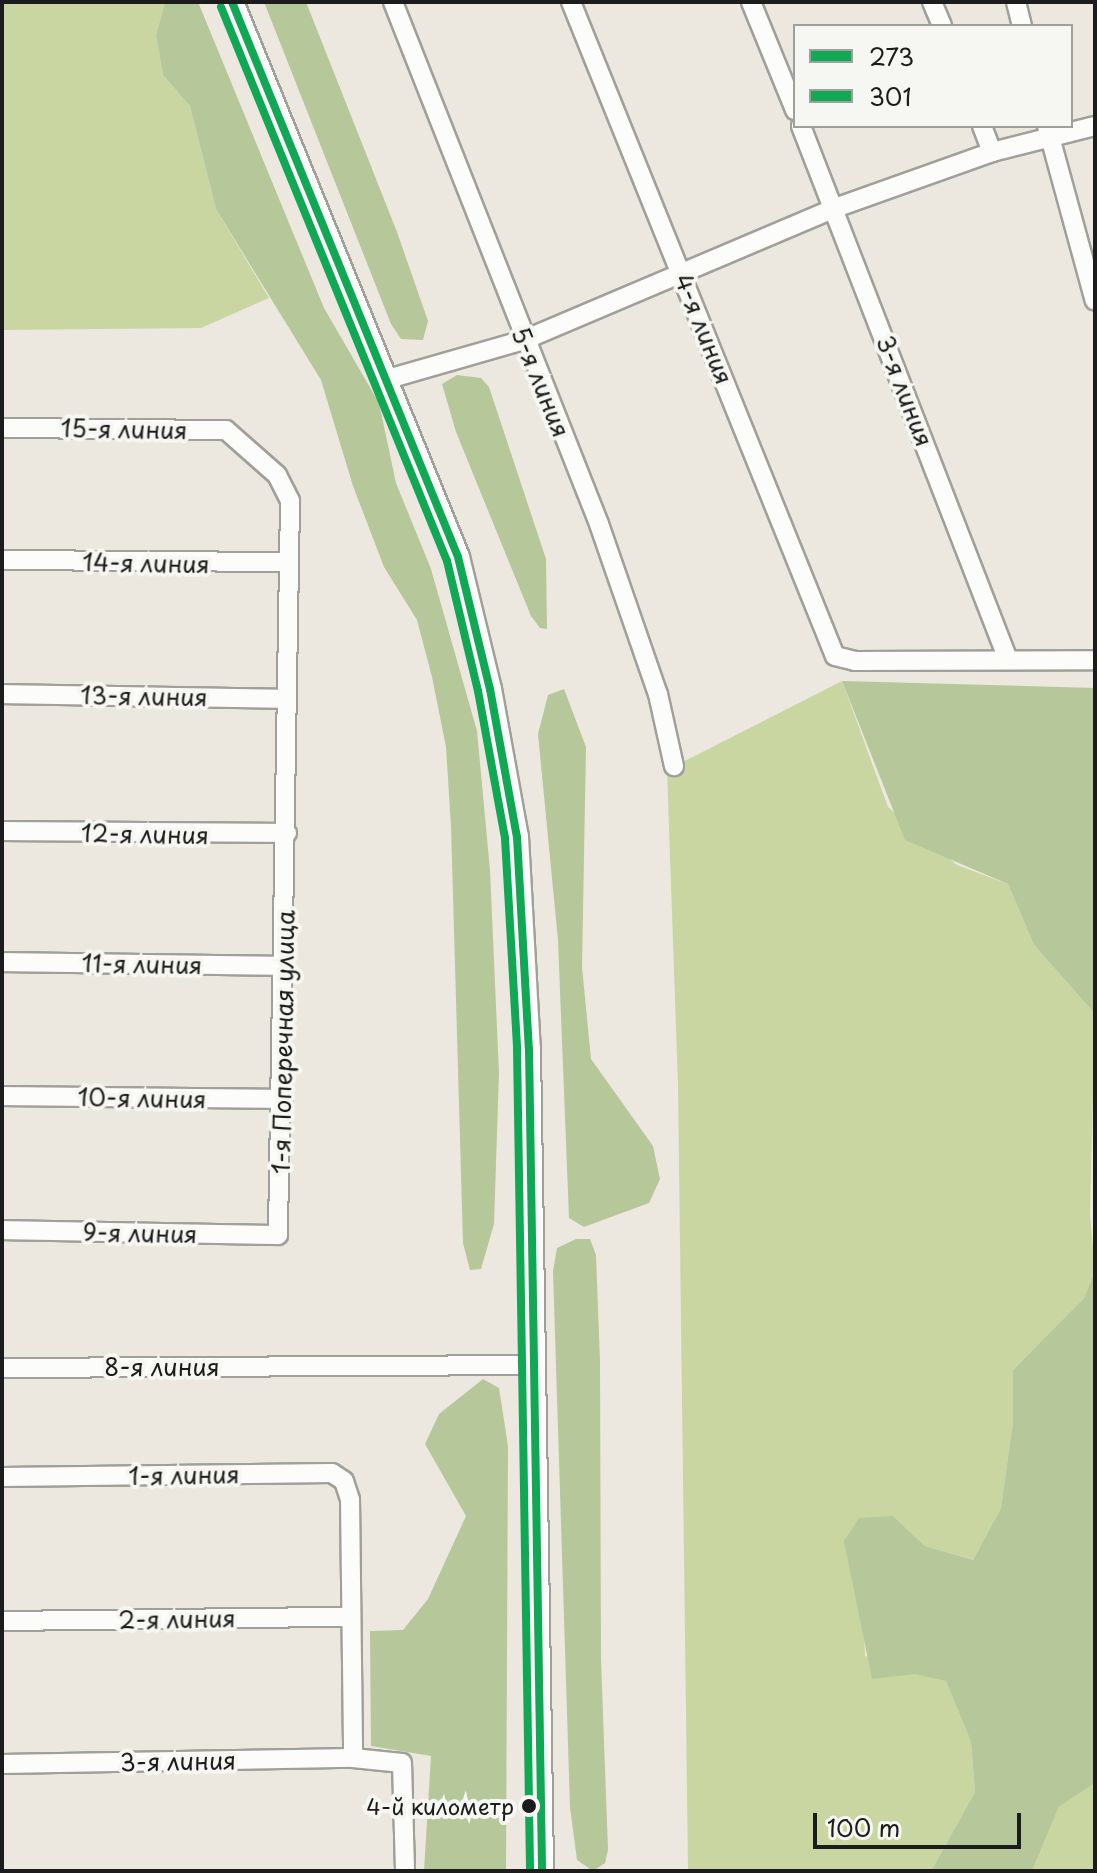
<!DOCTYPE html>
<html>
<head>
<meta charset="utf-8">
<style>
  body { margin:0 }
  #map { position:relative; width:1097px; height:1873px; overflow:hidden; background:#ece8df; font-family:"Playpen Sans",sans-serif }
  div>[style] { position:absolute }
  .green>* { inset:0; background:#c9d6a1 }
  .forest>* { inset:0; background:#b6c79a }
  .roads { filter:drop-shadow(2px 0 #a19f9a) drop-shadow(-2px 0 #a19f9a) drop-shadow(0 2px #a19f9a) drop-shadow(0 -2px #a19f9a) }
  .minor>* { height:18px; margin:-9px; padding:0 9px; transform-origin:9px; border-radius:9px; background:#fcfcfa }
  .major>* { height:22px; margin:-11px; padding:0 11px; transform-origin:11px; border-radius:11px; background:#fcfcfa }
  .bus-1>* { height:8px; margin:-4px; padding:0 4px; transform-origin:4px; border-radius:4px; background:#10a855 }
  .bus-2>* { height:8px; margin:-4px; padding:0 4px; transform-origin:4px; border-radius:4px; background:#10a855 }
  .dots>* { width:22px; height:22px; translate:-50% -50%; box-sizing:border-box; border:4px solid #f6f6f2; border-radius:50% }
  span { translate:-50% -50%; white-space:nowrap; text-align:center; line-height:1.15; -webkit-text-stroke:8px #f6f6f2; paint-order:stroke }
  .bus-label { font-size:22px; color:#1c1c1c }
  .right { translate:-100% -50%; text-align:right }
  .street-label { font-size:24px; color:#1c1c1c }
  .frame { position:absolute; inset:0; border:4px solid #1c1c1c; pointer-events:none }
  .legend { position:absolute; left:793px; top:24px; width:280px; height:104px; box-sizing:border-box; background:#f6f6f2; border:2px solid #9f9f9c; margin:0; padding:10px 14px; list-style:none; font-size:24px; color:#1c1c1c }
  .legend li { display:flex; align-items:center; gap:16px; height:40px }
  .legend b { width:40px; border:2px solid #9f9f9c }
  .scale { position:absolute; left:813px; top:1813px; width:208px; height:36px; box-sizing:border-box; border:4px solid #1c1c1c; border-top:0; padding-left:10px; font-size:24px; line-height:28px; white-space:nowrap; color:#1c1c1c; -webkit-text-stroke:6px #f6f6f2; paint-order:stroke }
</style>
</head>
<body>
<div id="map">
  <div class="green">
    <i style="clip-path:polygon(2px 2px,165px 2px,156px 35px,163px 75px,190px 106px,216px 209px,269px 298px,201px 328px,2px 330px)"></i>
    <i style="clip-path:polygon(842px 681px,888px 807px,957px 865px,1008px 884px,1034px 945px,1095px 1014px,1090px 1214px,1095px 1271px,1084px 1298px,1013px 1370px,1013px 1421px,1001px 1508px,973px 1560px,925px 1546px,893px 1516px,864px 1629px,865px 1656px,946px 1681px,971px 1742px,975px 1792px,931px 1871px,688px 1871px,678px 1085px,667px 770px)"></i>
    <i style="clip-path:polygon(1095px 1783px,1095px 1871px,1032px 1871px,1059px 1807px)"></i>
  </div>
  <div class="forest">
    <i style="clip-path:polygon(165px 2px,198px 2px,324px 308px,379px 403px,396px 483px,431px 569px,477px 731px,490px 870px,499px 1073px,494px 1224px,481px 1269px,470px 1270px,463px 1243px,451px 826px,446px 747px,432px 677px,417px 620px,384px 567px,353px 486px,321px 380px,216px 209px,190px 106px,163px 75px,156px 35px)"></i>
    <i style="clip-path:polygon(264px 2px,306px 2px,397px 232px,428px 321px,423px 340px,401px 339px,391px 324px)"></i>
    <i style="clip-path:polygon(457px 375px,481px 378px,489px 387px,546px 559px,547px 629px,540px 628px,531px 616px,456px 432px,442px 384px)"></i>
    <i style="clip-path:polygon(842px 681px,1095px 688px,1095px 1014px,1034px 945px,1008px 884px,905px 840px)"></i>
    <i style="clip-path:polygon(564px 689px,586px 747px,582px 967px,591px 1059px,653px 1146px,660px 1179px,649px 1203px,584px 1227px,569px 1218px,558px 940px,538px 734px,548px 695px)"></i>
    <i style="clip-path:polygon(576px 1239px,590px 1239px,596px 1255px,600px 1361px,601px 1659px,608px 1850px,605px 1863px,593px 1871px,577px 1860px,570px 1807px,553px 1271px,557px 1248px)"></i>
    <i style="clip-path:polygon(1095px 1271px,1095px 1783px,1059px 1807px,1032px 1871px,931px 1871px,975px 1792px,971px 1742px,946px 1681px,915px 1674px,872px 1679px,844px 1541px,859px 1518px,893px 1516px,925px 1546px,973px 1560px,1001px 1508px,1013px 1421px,1013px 1370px,1084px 1298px)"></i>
    <i style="clip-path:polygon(483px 1379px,499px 1388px,508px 1446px,506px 1871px,424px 1871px,431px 1756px,371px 1746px,370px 1631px,403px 1630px,428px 1599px,466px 1516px,425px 1444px,439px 1414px)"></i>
  </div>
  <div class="roads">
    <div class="minor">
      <i style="left:393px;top:2px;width:561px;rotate:68.46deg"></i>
      <i style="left:599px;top:524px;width:180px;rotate:70.9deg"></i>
      <i style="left:658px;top:694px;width:74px;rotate:77.5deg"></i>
      <i style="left:571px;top:2px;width:705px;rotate:68.02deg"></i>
      <i style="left:835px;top:656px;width:21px;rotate:14deg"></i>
      <i style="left:855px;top:661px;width:240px;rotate:-0.2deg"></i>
      <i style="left:751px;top:2px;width:117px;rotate:67.8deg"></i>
      <i style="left:932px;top:2px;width:26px;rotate:67deg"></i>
      <i style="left:1016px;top:2px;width:25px;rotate:76deg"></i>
      <i style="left:801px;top:126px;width:570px;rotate:68.8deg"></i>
      <i style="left:982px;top:126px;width:28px;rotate:69deg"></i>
      <i style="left:1047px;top:126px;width:181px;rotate:74.7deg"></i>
      <i style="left:388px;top:379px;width:141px;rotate:-16deg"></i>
      <i style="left:524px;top:340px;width:338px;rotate:-23deg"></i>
      <i style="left:835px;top:208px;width:167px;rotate:-19.6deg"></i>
      <i style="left:992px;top:152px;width:106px;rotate:-14.2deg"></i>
      <i style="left:2px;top:428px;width:224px;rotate:0.5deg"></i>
      <i style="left:226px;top:430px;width:68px;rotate:41.4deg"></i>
      <i style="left:277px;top:475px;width:29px;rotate:63deg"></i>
      <i style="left:290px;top:501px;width:734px;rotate:90.94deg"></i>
      <i style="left:278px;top:1235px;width:276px;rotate:-179deg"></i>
      <i style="left:2px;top:560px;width:287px;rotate:0.4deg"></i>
      <i style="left:2px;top:694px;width:284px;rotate:1deg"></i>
      <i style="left:2px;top:831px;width:285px;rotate:0.4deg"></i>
      <i style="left:2px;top:962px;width:280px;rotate:0.8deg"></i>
      <i style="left:2px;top:1096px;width:281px;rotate:0.6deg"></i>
      <i style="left:2px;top:1368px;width:533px;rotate:-0.32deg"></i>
      <i style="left:2px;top:1477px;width:330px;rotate:-0.7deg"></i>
      <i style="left:332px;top:1473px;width:14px;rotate:34deg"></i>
      <i style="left:344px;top:1481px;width:19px;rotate:72deg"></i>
      <i style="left:350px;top:1499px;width:259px;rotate:89.3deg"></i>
      <i style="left:2px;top:1621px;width:349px;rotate:-0.7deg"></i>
      <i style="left:2px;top:1764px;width:351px;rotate:-1deg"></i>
      <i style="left:353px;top:1758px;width:49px;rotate:5.8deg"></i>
      <i style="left:402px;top:1763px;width:108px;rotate:88.4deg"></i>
    </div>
    <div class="major">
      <i style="left:232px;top:2px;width:599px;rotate:67.84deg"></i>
      <i style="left:458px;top:557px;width:136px;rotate:76.4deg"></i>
      <i style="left:490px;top:689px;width:150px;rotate:79.7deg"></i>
      <i style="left:517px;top:837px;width:212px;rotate:86.8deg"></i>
      <i style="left:529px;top:1049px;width:822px;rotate:89.09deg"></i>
    </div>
  </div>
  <div class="bus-1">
    <i style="left:232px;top:2px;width:599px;rotate:67.84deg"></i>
    <i style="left:458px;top:557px;width:136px;rotate:76.4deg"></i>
    <i style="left:490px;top:689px;width:150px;rotate:79.7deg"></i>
    <i style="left:517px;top:837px;width:212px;rotate:86.8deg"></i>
    <i style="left:529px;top:1049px;width:822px;rotate:89.09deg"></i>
  </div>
  <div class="bus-2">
    <i style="left:221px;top:7px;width:598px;rotate:67.81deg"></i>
    <i style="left:447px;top:561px;width:134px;rotate:76.6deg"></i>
    <i style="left:478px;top:691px;width:149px;rotate:79.6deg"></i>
    <i style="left:505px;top:838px;width:211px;rotate:86.7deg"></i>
    <i style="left:517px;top:1049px;width:822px;rotate:89.09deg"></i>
  </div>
  <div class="dots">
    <i style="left:529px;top:1806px;background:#1c1c1c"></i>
  </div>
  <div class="bus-label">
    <span class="right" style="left:514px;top:1806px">4-й километр</span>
  </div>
  <div class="street-label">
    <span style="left:704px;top:329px;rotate:68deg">4-я линия</span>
    <span style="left:541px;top:382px;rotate:68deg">5-я линия</span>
    <span style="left:905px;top:391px;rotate:69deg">3-я линия</span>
    <span style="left:124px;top:429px;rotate:1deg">15-я линия</span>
    <span style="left:146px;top:563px;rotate:1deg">14-я линия</span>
    <span style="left:144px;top:696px;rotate:1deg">13-я линия</span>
    <span style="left:145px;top:834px;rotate:1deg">12-я линия</span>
    <span style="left:142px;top:964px;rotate:1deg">11-я линия</span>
    <span style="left:283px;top:1042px;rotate:-89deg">1-я Поперечная улица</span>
    <span style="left:142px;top:1098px;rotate:1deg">10-я линия</span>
    <span style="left:140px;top:1233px;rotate:1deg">9-я линия</span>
    <span style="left:162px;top:1367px">8-я линия</span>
    <span style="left:184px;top:1475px;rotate:-1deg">1-я линия</span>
    <span style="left:177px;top:1619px;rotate:-1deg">2-я линия</span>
    <span style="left:178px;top:1761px;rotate:-1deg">3-я линия</span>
  </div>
  <div class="frame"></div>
  <ul class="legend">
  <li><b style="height:10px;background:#10a855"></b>273</li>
  <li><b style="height:10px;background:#10a855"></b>301</li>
  </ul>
  <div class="scale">100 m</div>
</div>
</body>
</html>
